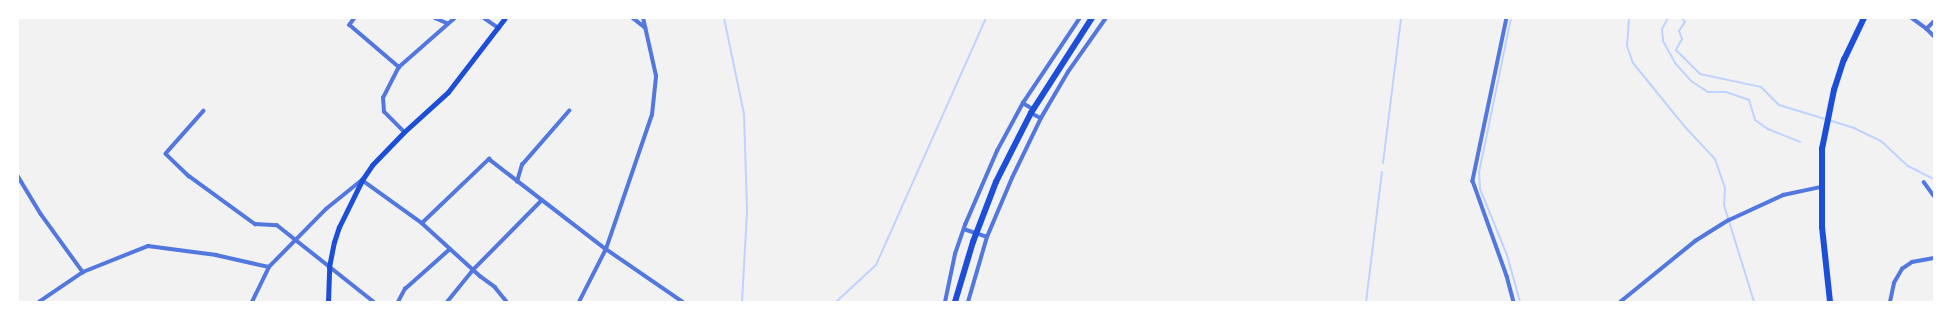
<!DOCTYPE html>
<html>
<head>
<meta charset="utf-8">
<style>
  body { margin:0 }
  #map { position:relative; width:1952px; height:320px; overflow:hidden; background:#f2f2f2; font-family:"IBM Plex Serif",serif }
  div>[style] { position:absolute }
  .stream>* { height:2px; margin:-1px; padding:0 1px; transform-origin:1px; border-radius:1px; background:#bfd3fe }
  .minor>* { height:3.5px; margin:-1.75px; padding:0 1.75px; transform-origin:1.75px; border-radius:1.75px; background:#5277de }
  .tertiary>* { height:4px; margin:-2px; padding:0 2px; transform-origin:2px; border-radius:2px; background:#5277de }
  .secondary>* { height:5px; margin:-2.5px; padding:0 2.5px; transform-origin:2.5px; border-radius:2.5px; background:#1d4ed8 }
  .primary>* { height:5.5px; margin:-2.75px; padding:0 2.75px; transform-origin:2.75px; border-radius:2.75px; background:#1d4ed8 }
  .trunk>* { height:5.5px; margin:-2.75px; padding:0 2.75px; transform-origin:2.75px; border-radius:2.75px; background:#1d4ed8 }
  span { translate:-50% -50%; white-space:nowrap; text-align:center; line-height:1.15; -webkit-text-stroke:4px #fff; paint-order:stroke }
  .frame { position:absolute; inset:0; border:19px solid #fff; pointer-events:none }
</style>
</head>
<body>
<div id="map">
  <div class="stream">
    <i style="left:724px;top:18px;width:98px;rotate:78.2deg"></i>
    <i style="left:744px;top:114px;width:98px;rotate:88.2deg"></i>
    <i style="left:747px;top:212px;width:90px;rotate:93.2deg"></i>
    <i style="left:1511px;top:18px;width:158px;rotate:101.7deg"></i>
    <i style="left:1479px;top:173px;width:16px;rotate:86deg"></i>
    <i style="left:1480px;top:189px;width:71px;rotate:67.8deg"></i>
    <i style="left:1507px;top:255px;width:49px;rotate:74.5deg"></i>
    <i style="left:1629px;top:18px;width:28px;rotate:94deg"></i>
    <i style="left:1627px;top:46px;width:18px;rotate:71deg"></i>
    <i style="left:1633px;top:63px;width:82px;rotate:50.9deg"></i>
    <i style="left:1685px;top:127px;width:44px;rotate:46.8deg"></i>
    <i style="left:1715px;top:159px;width:31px;rotate:71deg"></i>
    <i style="left:1725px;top:188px;width:17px;rotate:93deg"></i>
    <i style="left:1724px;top:205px;width:102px;rotate:72.8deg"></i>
    <i style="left:1668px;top:18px;width:13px;rotate:119deg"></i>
    <i style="left:1662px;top:29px;width:12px;rotate:85deg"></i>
    <i style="left:1663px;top:41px;width:25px;rotate:61deg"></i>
    <i style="left:1675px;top:63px;width:24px;rotate:48deg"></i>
    <i style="left:1691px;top:81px;width:20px;rotate:33deg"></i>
    <i style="left:1708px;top:92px;width:18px"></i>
    <i style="left:1726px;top:92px;width:24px;rotate:19deg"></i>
    <i style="left:1749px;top:100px;width:21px;rotate:73deg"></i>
    <i style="left:1755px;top:120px;width:16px;rotate:35deg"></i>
    <i style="left:1768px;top:129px;width:35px;rotate:22deg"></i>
    <i style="left:1682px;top:18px;width:5px;rotate:53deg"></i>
    <i style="left:1685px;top:22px;width:11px;rotate:124deg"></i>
    <i style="left:1679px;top:31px;width:9px;rotate:69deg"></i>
    <i style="left:1682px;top:39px;width:13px;rotate:119deg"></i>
    <i style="left:1676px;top:50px;width:34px;rotate:45deg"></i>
    <i style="left:1700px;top:74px;width:62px;rotate:12deg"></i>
    <i style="left:1761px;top:87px;width:25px;rotate:45deg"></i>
    <i style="left:1779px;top:105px;width:78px;rotate:17deg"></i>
    <i style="left:1854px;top:128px;width:30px;rotate:26deg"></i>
    <i style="left:1881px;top:141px;width:37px;rotate:43deg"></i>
    <i style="left:1908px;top:166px;width:29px;rotate:27deg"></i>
    <i style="left:1383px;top:163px;width:146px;rotate:-82.9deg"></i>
    <i style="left:836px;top:302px;width:54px;rotate:-42.8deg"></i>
    <i style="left:876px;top:265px;width:270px;rotate:-66deg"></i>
    <i style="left:1366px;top:302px;width:131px;rotate:-83deg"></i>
  </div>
  <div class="minor">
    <i style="left:355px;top:18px;width:9px;rotate:126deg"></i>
    <i style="left:350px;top:25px;width:65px;rotate:40.6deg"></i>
    <i style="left:435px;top:18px;width:13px;rotate:23deg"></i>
    <i style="left:484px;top:18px;width:18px;rotate:34deg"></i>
    <i style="left:633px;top:18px;width:16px;rotate:38deg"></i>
    <i style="left:1507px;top:18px;width:167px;rotate:101.8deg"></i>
    <i style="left:1473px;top:181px;width:101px;rotate:70.3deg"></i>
    <i style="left:1507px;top:276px;width:27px;rotate:75deg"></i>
    <i style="left:1912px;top:18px;width:19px;rotate:36deg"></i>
    <i style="left:1934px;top:22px;width:10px;rotate:135deg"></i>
    <i style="left:1927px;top:29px;width:10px;rotate:45deg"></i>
    <i style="left:1023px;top:103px;width:12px;rotate:31deg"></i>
    <i style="left:204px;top:111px;width:57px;rotate:131.5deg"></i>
    <i style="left:166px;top:154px;width:32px;rotate:44deg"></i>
    <i style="left:189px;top:176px;width:82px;rotate:36deg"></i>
    <i style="left:255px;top:224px;width:22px;rotate:3deg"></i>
    <i style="left:277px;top:225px;width:124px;rotate:38.4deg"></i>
    <i style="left:1031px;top:113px;width:11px;rotate:27deg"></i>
    <i style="left:404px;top:132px;width:28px;rotate:-135deg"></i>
    <i style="left:384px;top:112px;width:14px;rotate:-94deg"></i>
    <i style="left:383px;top:98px;width:35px;rotate:-63deg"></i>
    <i style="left:399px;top:67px;width:74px;rotate:-41.2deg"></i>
    <i style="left:18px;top:176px;width:44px;rotate:58.8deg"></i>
    <i style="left:41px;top:214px;width:72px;rotate:54.1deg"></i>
    <i style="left:517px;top:182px;width:18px;rotate:-74deg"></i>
    <i style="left:522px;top:165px;width:72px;rotate:-49deg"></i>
    <i style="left:1924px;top:182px;width:17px;rotate:54deg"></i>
    <i style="left:422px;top:223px;width:93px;rotate:-43.7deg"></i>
    <i style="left:489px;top:159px;width:148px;rotate:37.6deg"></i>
    <i style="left:606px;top:249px;width:93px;rotate:34.5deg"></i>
    <i style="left:964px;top:229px;width:24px;rotate:19deg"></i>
    <i style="left:39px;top:302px;width:53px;rotate:-34.3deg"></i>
    <i style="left:83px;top:272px;width:70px;rotate:-21.8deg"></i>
    <i style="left:148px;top:246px;width:69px;rotate:7.5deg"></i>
    <i style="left:216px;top:255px;width:54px;rotate:12.8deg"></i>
    <i style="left:252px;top:302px;width:39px;rotate:-64deg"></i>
    <i style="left:269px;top:267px;width:81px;rotate:-45.5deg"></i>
    <i style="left:326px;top:209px;width:46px;rotate:-38.9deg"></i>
    <i style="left:362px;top:180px;width:74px;rotate:35.6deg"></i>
    <i style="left:422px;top:223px;width:79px;rotate:42.4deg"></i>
    <i style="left:480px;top:276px;width:19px;rotate:36deg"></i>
    <i style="left:495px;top:287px;width:19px;rotate:51deg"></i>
    <i style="left:398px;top:302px;width:15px;rotate:-62deg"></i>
    <i style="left:405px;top:289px;width:60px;rotate:-41.6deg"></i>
    <i style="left:447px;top:302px;width:41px;rotate:-50.9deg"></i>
    <i style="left:473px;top:270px;width:97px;rotate:-45.4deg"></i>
    <i style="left:579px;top:302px;width:59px;rotate:-63deg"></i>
    <i style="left:606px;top:249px;width:142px;rotate:-71.1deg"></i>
    <i style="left:652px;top:115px;width:39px;rotate:-84deg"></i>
    <i style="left:656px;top:76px;width:59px;rotate:-102.6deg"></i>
    <i style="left:945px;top:302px;width:49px;rotate:-78.2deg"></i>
    <i style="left:955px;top:254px;width:31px;rotate:-71deg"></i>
    <i style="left:965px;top:225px;width:81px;rotate:-66.6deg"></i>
    <i style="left:997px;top:151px;width:55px;rotate:-61.6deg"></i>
    <i style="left:1023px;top:103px;width:102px;rotate:-56.2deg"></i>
    <i style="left:968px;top:302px;width:68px;rotate:-73.7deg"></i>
    <i style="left:987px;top:237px;width:64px;rotate:-67deg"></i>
    <i style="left:1012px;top:178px;width:67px;rotate:-64.2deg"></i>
    <i style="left:1041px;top:118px;width:53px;rotate:-59.6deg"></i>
    <i style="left:1068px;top:72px;width:66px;rotate:-54.9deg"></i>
    <i style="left:1890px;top:302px;width:19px;rotate:-78deg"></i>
    <i style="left:1894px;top:283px;width:16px;rotate:-60deg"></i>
    <i style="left:1902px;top:269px;width:12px;rotate:-35deg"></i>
    <i style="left:1912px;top:262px;width:22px;rotate:-10deg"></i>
  </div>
  <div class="tertiary">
    <i style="left:1620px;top:302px;width:97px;rotate:-39.1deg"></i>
    <i style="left:1695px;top:241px;width:40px;rotate:-32deg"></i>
    <i style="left:1729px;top:220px;width:60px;rotate:-24.8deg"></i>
    <i style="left:1783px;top:195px;width:38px;rotate:-12deg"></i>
  </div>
  <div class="secondary">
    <i style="left:328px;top:302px;width:35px;rotate:-88deg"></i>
    <i style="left:329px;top:267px;width:25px;rotate:-79deg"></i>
    <i style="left:334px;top:242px;width:16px;rotate:-72deg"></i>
    <i style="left:339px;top:227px;width:52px;rotate:-63.9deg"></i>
    <i style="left:362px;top:180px;width:18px;rotate:-56deg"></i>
    <i style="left:372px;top:165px;width:46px;rotate:-45.9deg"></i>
    <i style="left:404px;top:132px;width:59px;rotate:-42.3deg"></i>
    <i style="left:448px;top:92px;width:93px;rotate:-52.4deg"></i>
  </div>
  <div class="primary">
    <i style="left:1830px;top:302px;width:75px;rotate:-96.1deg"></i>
    <i style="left:1822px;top:227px;width:78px;rotate:-90deg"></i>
    <i style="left:1822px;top:149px;width:60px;rotate:-78.5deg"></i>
    <i style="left:1834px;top:90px;width:32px;rotate:-72deg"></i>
    <i style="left:1844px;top:60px;width:47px;rotate:-64.5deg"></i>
  </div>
  <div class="trunk">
    <i style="left:955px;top:302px;width:63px;rotate:-73.3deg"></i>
    <i style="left:973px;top:242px;width:64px;rotate:-69deg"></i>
    <i style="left:996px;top:182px;width:77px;rotate:-63.1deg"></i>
    <i style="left:1031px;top:113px;width:113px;rotate:-57.3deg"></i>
  </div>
  <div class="frame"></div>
</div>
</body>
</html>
